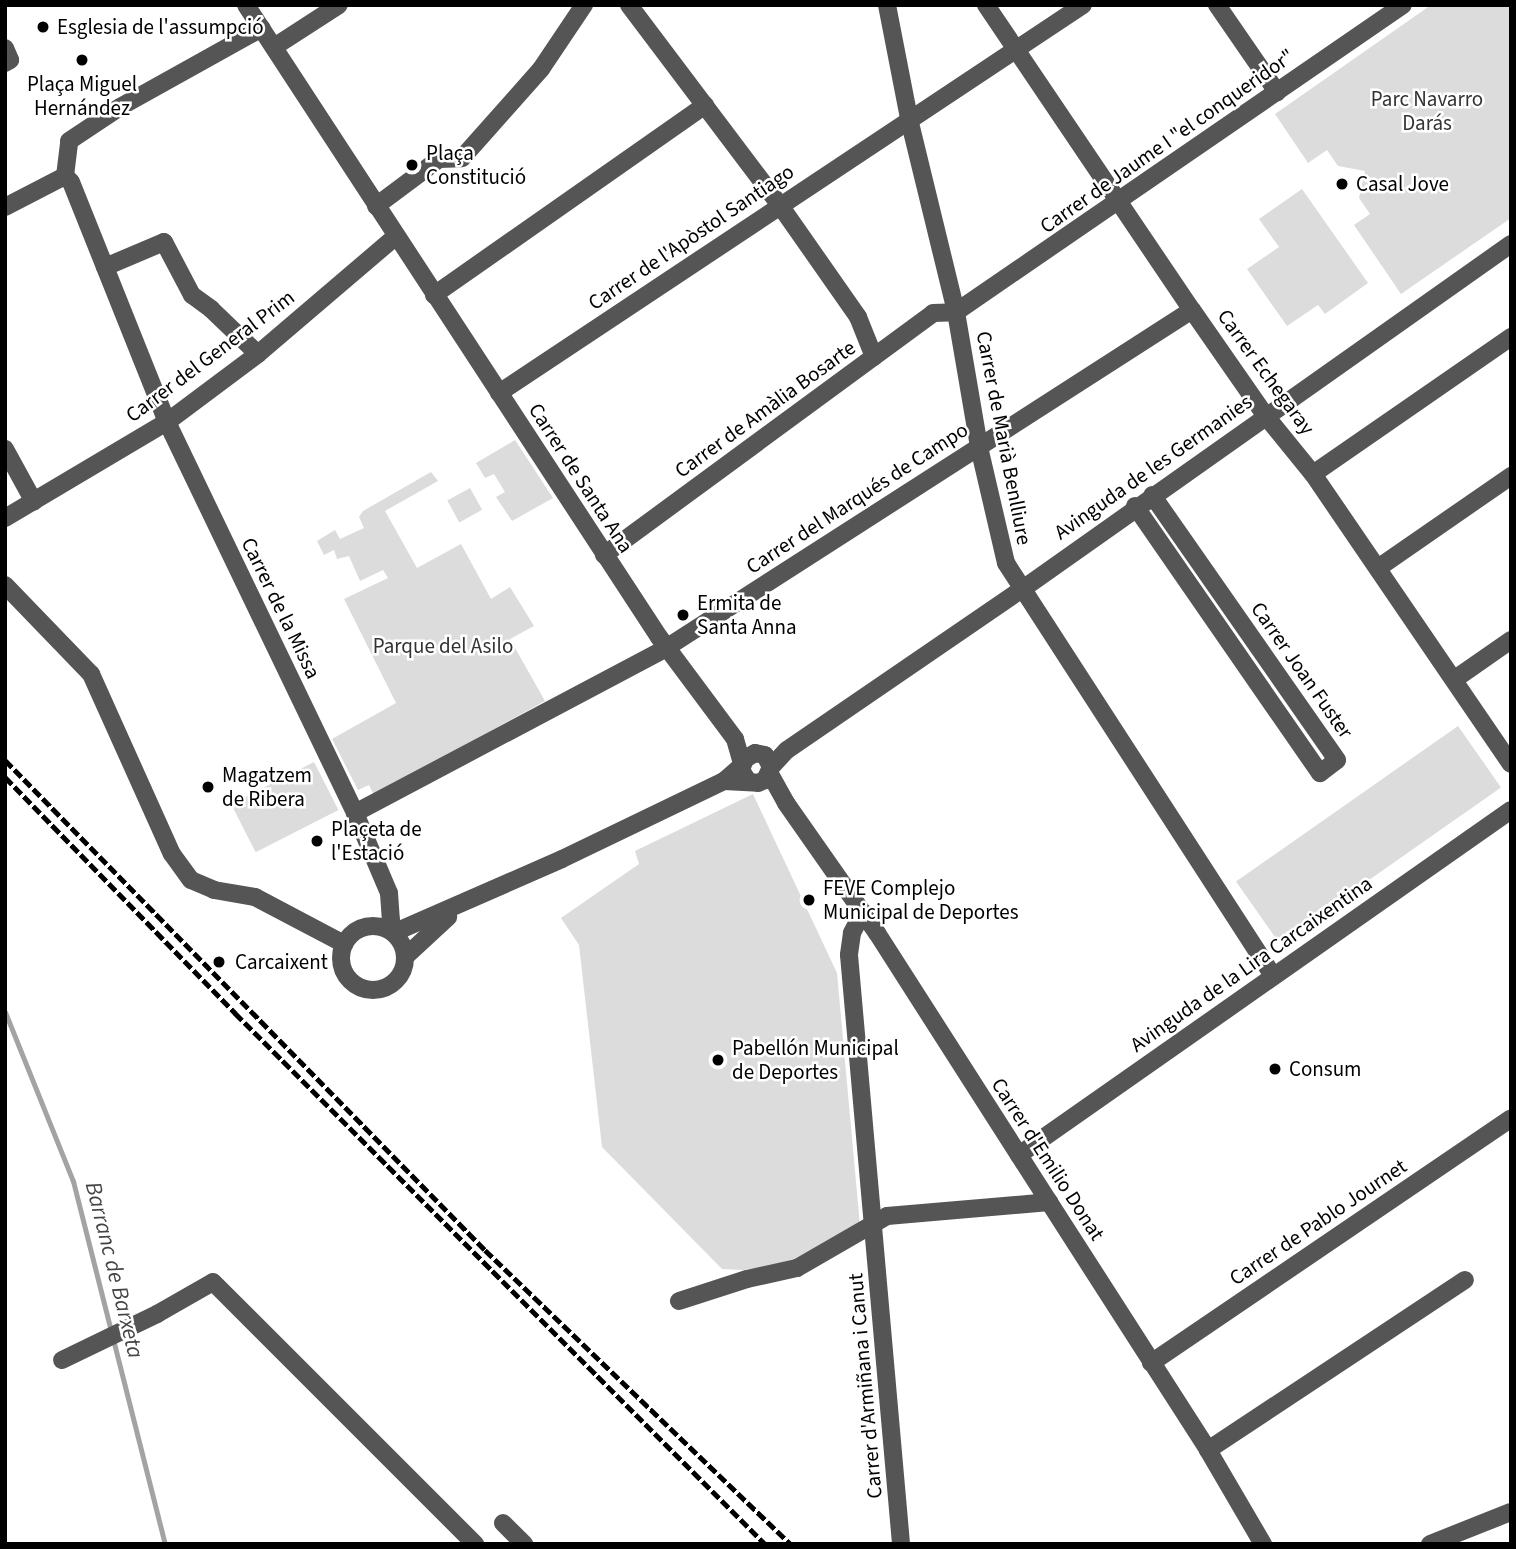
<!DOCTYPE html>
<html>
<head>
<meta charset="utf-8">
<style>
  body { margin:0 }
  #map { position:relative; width:1516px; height:1549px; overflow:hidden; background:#fff; font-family:"Source Sans 3",sans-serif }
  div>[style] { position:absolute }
  .green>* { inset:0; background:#dcdcdc; transform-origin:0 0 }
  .stream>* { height:5px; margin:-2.5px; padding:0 2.5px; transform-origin:2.5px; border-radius:2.5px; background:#a3a3a3 }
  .minor>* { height:18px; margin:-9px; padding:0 9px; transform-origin:9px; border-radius:9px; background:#555 }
  .minor>.ring { margin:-9px; padding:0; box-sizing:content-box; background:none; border:18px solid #555; border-radius:50% }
  .rail>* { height:5px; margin-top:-2.5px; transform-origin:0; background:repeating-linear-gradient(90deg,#000 0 10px,transparent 0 13.5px) }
  .dots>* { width:19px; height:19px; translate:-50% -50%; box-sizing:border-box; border:4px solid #fff; border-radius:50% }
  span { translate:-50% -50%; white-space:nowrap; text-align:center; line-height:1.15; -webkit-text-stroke:5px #fff; paint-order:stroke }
  .poi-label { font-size:21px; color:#000 }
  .left { translate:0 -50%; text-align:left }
  .park-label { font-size:21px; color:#333 }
  .street-label { font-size:21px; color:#000 }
  .water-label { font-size:23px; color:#444; font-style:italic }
  .frame { position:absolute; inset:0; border:7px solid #000; pointer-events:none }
</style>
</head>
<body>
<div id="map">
  <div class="green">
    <i style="clip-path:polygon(1431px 5px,1511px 5px,1511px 218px,1401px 294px,1354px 225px,1370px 214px,1359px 198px,1365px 171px,1338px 166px,1327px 150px,1308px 163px,1275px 114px)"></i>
    <i style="clip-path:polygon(1302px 189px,1368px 283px,1325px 314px,1318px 305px,1287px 326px,1247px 269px,1279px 247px,1259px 219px)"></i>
    <i style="clip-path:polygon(515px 440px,553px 498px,512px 521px,496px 497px,505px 492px,494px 474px,485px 478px,476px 463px)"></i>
    <i style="clip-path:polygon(431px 472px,438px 481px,385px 511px,417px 568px,461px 544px,491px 599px,510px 587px,534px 626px,510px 639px,545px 701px,374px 795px,369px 785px,358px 790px,332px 739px,396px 703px,344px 599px,388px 578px,383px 570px,360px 581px,349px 556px,337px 559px,334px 550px,324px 555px,317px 541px,335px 530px,340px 539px,364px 528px,359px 517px,363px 511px)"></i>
    <i style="left:470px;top:488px;width:25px;height:26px;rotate:61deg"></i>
    <i style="left:1458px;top:726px;width:75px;height:271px;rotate:55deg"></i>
    <i style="left:314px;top:762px;width:54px;height:93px;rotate:63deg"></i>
    <i style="clip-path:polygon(753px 794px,837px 973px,860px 1226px,796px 1262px,744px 1270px,722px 1269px,602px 1147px,579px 945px,561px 918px,639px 864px,635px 851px)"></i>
  </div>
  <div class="stream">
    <i style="left:5px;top:1012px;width:182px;rotate:68.1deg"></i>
    <i style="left:73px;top:1181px;width:374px;rotate:75.8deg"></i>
  </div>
  <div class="minor">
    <i style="left:246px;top:5px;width:755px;rotate:56.84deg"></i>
    <i style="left:659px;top:637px;width:127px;rotate:53.3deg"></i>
    <i style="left:735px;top:739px;width:25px;rotate:74deg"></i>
    <i style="left:629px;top:5px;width:249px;rotate:53deg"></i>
    <i style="left:779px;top:204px;width:138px;rotate:55deg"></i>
    <i style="left:858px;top:317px;width:43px;rotate:68.2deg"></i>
    <i style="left:887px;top:5px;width:120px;rotate:79deg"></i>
    <i style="left:910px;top:123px;width:195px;rotate:76.3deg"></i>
    <i style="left:956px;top:312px;width:137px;rotate:80.3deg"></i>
    <i style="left:979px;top:447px;width:119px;rotate:76.9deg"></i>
    <i style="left:1006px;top:563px;width:492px;rotate:57.1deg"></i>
    <i style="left:986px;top:5px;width:368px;rotate:56deg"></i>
    <i style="left:1192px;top:310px;width:128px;rotate:55.2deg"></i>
    <i style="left:1265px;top:415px;width:76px;rotate:50.9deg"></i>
    <i style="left:1313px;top:474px;width:351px;rotate:55.7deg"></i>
    <i style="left:1217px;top:5px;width:106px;rotate:55.4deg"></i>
    <i style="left:274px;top:47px;width:77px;rotate:-32.9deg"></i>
    <i style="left:5px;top:48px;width:13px;rotate:67deg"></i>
    <i style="left:10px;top:60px;width:6px;rotate:149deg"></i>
    <i style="left:65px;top:176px;width:8px;rotate:45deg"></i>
    <i style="left:71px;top:182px;width:258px;rotate:68.2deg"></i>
    <i style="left:167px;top:422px;width:434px;rotate:64.3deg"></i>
    <i style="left:355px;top:813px;width:87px;rotate:67deg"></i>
    <i style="left:389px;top:893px;width:27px;rotate:86deg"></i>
    <i style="left:391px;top:920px;width:10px;rotate:101deg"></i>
    <i style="left:65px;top:176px;width:35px;rotate:-83deg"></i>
    <i style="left:69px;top:141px;width:61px;rotate:-33.7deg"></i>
    <i style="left:120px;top:107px;width:162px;rotate:-29.1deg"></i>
    <i style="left:376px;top:206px;width:79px;rotate:-36.7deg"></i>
    <i style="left:439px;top:159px;width:23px;rotate:-2deg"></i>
    <i style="left:462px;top:158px;width:119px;rotate:-48.4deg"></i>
    <i style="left:541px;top:69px;width:77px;rotate:-56.1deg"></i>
    <i style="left:5px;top:207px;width:68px;rotate:-27.3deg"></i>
    <i style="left:105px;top:267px;width:64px;rotate:-23deg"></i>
    <i style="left:164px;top:242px;width:60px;rotate:62.2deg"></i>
    <i style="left:192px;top:295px;width:24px;rotate:36deg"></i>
    <i style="left:211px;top:309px;width:65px;rotate:43.8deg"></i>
    <i style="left:434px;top:295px;width:331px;rotate:-35deg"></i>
    <i style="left:499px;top:393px;width:701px;rotate:-33.6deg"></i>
    <i style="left:5px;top:449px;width:60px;rotate:61.3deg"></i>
    <i style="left:1313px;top:474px;width:241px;rotate:-34.7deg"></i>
    <i style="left:1135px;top:506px;width:325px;rotate:55.3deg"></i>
    <i style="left:1320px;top:773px;width:21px;rotate:-37deg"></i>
    <i style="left:1337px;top:760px;width:323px;rotate:-124.9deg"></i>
    <i style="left:5px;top:518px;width:188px;rotate:-30.7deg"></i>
    <i style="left:167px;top:422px;width:114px;rotate:-36.8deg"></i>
    <i style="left:258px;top:354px;width:180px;rotate:-40.5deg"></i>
    <i style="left:604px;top:555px;width:408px;rotate:-36.3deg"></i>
    <i style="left:933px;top:313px;width:23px;rotate:-2deg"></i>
    <i style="left:956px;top:312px;width:542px;rotate:-34.48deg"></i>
    <i style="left:1378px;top:568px;width:162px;rotate:-34.7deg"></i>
    <i style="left:5px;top:585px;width:124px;rotate:46deg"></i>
    <i style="left:91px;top:674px;width:197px;rotate:65.8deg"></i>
    <i style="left:172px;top:854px;width:32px;rotate:54deg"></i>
    <i style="left:191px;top:880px;width:25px;rotate:23deg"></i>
    <i style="left:214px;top:890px;width:42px;rotate:9.7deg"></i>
    <i style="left:255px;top:897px;width:101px;rotate:27.8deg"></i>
    <i style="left:1455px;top:679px;width:68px;rotate:-34.9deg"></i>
    <i style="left:771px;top:767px;width:23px;rotate:-47deg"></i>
    <i style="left:787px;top:750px;width:287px;rotate:-34.4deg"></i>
    <i style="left:1024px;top:588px;width:596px;rotate:-35.24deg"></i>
    <i style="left:770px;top:774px;width:33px;rotate:61deg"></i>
    <i style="left:786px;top:803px;width:159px;rotate:55deg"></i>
    <i style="left:877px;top:933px;width:319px;rotate:57.4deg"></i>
    <i style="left:1049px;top:1202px;width:295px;rotate:57.3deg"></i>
    <i style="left:1208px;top:1450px;width:109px;rotate:59.7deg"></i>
    <i style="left:724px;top:781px;width:34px;rotate:3deg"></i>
    <i style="left:758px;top:783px;width:8px;rotate:-23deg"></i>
    <i style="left:765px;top:780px;width:14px;rotate:-65deg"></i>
    <i style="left:771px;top:767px;width:13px;rotate:-117deg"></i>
    <i style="left:765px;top:755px;width:10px;rotate:-169deg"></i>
    <i style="left:755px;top:753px;width:12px;rotate:149deg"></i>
    <i style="left:745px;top:759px;width:12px;rotate:110deg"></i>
    <i style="left:741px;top:770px;width:13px;rotate:58deg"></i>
    <i style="left:355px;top:813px;width:352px;rotate:-27.9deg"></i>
    <i style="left:666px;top:648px;width:625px;rotate:-32.72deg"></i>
    <i style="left:863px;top:912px;width:24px;rotate:118deg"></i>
    <i style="left:852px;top:933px;width:22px;rotate:98deg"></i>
    <i style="left:849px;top:955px;width:591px;rotate:84.95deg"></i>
    <i class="ring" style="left:341px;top:926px;width:46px;height:46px"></i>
    <i style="left:393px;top:933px;width:184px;rotate:-23.6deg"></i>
    <i style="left:562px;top:859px;width:180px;rotate:-25.7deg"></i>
    <i style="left:724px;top:781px;width:23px;rotate:-41deg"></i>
    <i style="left:405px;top:957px;width:59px;rotate:-42.9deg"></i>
    <i style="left:1019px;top:1155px;width:601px;rotate:-35.04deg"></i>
    <i style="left:679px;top:1301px;width:71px;rotate:-17.9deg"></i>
    <i style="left:747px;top:1279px;width:51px;rotate:-12.4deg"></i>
    <i style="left:797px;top:1268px;width:104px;rotate:-30deg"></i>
    <i style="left:887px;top:1216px;width:163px;rotate:-4.9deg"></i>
    <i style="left:62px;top:1360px;width:106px;rotate:-25.8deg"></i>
    <i style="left:157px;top:1314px;width:64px;rotate:-29.7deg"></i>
    <i style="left:213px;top:1282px;width:371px;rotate:45deg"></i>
    <i style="left:1151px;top:1363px;width:435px;rotate:-34.2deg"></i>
    <i style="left:1208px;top:1450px;width:308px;rotate:-33.5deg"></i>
    <i style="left:503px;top:1523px;width:30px;rotate:45deg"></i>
    <i style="left:1430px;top:1544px;width:87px;rotate:-21.6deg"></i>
  </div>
  <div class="rail">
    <i style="left:5px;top:760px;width:686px;rotate:45.59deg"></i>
    <i style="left:485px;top:1250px;width:424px;rotate:43.9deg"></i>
    <i style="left:5px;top:777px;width:330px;rotate:45.7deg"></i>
    <i style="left:235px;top:1013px;width:750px;rotate:45.05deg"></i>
  </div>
  <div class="dots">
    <i style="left:43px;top:27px;background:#000"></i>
    <i style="left:82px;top:60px;background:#000"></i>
    <i style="left:412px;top:165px;background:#000"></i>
    <i style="left:1342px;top:184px;background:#000"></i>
    <i style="left:683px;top:615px;background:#000"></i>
    <i style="left:208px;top:787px;background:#000"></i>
    <i style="left:317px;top:841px;background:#000"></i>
    <i style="left:809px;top:900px;background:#000"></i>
    <i style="left:219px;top:962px;background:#000"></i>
    <i style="left:718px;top:1060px;background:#000"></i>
    <i style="left:1275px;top:1069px;background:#000"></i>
  </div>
  <div class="poi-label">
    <span class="left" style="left:57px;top:27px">Esglesia de l'assumpció</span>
    <span style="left:82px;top:96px">Plaça Miguel<br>Hernández</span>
    <span class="left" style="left:426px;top:165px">Plaça<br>Constitució</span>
    <span class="left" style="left:1356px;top:184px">Casal Jove</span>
    <span class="left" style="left:697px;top:615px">Ermita de<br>Santa Anna</span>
    <span class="left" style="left:222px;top:787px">Magatzem<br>de Ribera</span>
    <span class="left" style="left:331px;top:841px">Plaçeta de<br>l'Estació</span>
    <span class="left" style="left:823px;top:900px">FEVE Complejo<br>Municipal de Deportes</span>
    <span class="left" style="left:235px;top:962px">Carcaixent</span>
    <span class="left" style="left:732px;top:1060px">Pabellón Municipal<br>de Deportes</span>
    <span class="left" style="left:1289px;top:1069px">Consum</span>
  </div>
  <div class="park-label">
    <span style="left:1427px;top:111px">Parc Navarro<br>Darás</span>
    <span style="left:443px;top:646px">Parque del Asilo</span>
  </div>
  <div class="street-label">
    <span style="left:1167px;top:141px;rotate:-35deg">Carrer de Jaume I "el conqueridor"</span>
    <span style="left:691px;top:237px;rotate:-34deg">Carrer de l'Apòstol Santiago</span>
    <span style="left:210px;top:356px;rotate:-37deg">Carrer del General Prim</span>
    <span style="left:1266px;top:372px;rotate:54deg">Carrer Echegaray</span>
    <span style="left:765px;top:409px;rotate:-36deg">Carrer de Amàlia Bosarte</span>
    <span style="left:1004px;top:438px;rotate:79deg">Carrer de Marià Benlliure</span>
    <span style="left:1153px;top:467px;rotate:-35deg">Avinguda de les Germanies</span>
    <span style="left:581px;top:478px;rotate:57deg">Carrer de Santa Ana</span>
    <span style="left:857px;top:498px;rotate:-33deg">Carrer del Marqués de Campo</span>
    <span style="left:281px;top:608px;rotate:64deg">Carrer de la Missa</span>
    <span style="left:1302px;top:670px;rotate:55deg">Carrer Joan Fuster</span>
    <span style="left:1251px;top:964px;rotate:-35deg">Avinguda de la Lira Carcaixentina</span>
    <span style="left:1048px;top:1159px;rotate:57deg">Carrer d'Emilio Donat</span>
    <span style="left:1318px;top:1222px;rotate:-34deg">Carrer de Pablo Journet</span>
    <span style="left:865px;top:1386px;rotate:-95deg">Carrer d'Armiñana i Canut</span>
  </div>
  <div class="water-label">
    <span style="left:114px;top:1270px;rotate:76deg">Barranc de Barxeta</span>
  </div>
  <div class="frame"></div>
</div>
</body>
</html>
